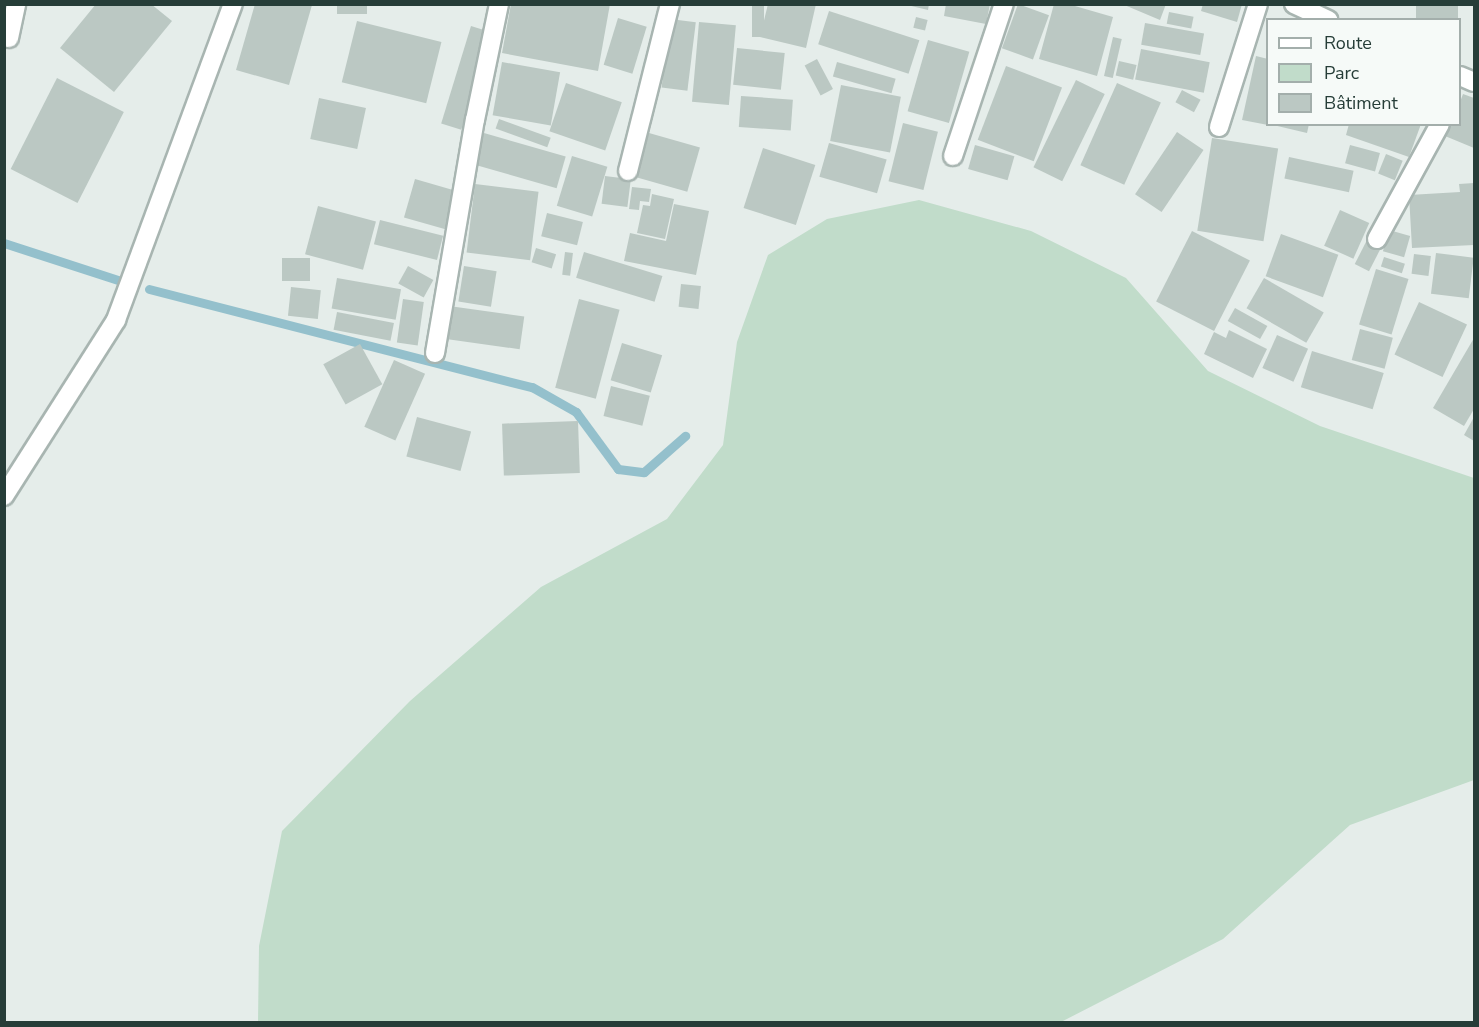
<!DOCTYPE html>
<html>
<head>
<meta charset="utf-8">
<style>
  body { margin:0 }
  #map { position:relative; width:1479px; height:1027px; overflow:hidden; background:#e5edea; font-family:"Nunito Sans",sans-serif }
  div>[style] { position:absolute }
  .green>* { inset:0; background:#c1dcca }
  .stream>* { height:9px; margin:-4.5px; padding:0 4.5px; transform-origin:4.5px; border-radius:4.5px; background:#94c0cc }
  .building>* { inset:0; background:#bbc8c3; transform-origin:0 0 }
  .roads { filter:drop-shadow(2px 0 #a8b5b1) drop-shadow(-2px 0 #a8b5b1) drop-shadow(0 2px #a8b5b1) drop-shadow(0 -2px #a8b5b1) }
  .minor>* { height:18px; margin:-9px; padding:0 9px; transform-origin:9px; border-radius:9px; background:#fff }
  span { translate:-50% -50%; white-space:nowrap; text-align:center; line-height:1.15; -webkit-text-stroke:6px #f6faf8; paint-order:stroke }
  .frame { position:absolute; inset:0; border:6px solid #263d38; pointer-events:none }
  .legend { position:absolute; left:1266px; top:18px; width:195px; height:108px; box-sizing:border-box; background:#f6faf8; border:2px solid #a3aeab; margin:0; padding:8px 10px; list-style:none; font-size:18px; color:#263d38 }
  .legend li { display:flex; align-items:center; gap:12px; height:30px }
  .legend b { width:30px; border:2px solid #a3aeab }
</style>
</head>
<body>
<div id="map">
  <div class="green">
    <i style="clip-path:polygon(919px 200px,1031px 231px,1126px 278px,1208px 371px,1320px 426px,1474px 478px,1474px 780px,1350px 825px,1223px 939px,1061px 1022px,258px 1022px,259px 946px,282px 831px,410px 701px,541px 587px,667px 519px,723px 445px,737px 342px,768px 255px,827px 219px)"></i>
  </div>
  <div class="stream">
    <i style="left:4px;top:243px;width:123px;rotate:18deg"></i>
    <i style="left:149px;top:289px;width:395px;rotate:14.4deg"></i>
    <i style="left:532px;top:387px;width:51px;rotate:29.6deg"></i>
    <i style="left:576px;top:412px;width:71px;rotate:53.6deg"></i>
    <i style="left:618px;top:469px;width:26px;rotate:7deg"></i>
    <i style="left:644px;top:472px;width:55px;rotate:-41.3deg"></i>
  </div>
  <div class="building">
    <i style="clip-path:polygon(96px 4px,151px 4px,172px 21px,114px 92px,60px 48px)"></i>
    <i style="clip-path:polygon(255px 4px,312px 5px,289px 85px,236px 70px)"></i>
    <i style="left:337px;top:4px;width:30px;height:10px"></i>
    <i style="clip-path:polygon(511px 4px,610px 4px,598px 71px,502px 53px)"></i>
    <i style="clip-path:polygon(768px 4px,816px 4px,806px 48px,760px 37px)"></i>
    <i style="clip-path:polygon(903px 4px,929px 4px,928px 10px)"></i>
    <i style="clip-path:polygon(946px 4px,990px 4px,986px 24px,944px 16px)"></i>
    <i style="left:1018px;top:4px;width:33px;height:47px;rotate:20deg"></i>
    <i style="clip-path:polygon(1054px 4px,1068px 4px,1113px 17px,1097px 76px,1039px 59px)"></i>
    <i style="clip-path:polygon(1122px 4px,1166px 4px,1160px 20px)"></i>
    <i style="clip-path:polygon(1203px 4px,1242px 4px,1237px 22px,1201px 11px)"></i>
    <i style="left:1416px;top:4px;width:42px;height:16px"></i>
    <i style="left:752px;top:5px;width:12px;height:32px"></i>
    <i style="left:829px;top:11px;width:95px;height:35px;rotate:18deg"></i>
    <i style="left:1169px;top:12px;width:25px;height:12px;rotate:11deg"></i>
    <i style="left:916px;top:17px;width:12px;height:11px;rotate:14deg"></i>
    <i style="left:618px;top:18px;width:30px;height:49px;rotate:17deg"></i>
    <i style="left:670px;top:19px;width:26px;height:69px;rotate:7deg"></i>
    <i style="left:357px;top:21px;width:87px;height:63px;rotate:14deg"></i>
    <i style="left:699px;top:22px;width:37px;height:80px;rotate:5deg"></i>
    <i style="left:1145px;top:23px;width:60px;height:22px;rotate:10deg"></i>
    <i style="left:471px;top:26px;width:21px;height:102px;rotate:17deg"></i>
    <i style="left:1113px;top:37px;width:9px;height:40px;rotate:13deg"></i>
    <i style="left:928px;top:40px;width:43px;height:74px;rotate:16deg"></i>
    <i style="left:737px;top:48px;width:48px;height:37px;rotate:6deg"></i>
    <i style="left:1141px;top:49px;width:70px;height:31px;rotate:11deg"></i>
    <i style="clip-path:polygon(1256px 56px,1268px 59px,1268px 125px,1242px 120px)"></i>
    <i style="left:817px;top:59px;width:34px;height:14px;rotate:62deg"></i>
    <i style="left:1119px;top:61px;width:18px;height:15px;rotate:13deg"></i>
    <i style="left:502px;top:62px;width:59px;height:54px;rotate:10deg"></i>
    <i style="left:837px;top:62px;width:61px;height:15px;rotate:16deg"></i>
    <i style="left:1006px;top:66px;width:60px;height:79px;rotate:21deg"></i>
    <i style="left:57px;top:78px;width:75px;height:102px;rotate:27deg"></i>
    <i style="left:1076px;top:80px;width:32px;height:97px;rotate:26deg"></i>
    <i style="left:566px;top:83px;width:59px;height:51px;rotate:19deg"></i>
    <i style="left:1117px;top:83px;width:48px;height:90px;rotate:24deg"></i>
    <i style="left:841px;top:85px;width:61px;height:57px;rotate:11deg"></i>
    <i style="left:1182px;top:90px;width:21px;height:14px;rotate:28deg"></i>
    <i style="clip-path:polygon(1463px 94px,1474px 98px,1474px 148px,1445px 136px,1450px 124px,1460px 124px,1460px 102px)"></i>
    <i style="left:741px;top:96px;width:52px;height:31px;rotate:4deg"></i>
    <i style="left:319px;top:98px;width:48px;height:42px;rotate:12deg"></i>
    <i style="left:499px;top:119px;width:55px;height:10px;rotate:20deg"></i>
    <i style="left:903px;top:123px;width:36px;height:60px;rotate:14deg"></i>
    <i style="clip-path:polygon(1269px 124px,1309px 124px,1307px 133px)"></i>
    <i style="clip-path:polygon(1349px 124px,1421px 124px,1409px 157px,1346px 135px)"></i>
    <i style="left:1177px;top:132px;width:32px;height:75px;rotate:34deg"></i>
    <i style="left:484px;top:133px;width:85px;height:33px;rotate:16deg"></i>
    <i style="left:649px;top:133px;width:53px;height:46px;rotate:16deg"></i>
    <i style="left:1212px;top:138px;width:67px;height:94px;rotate:9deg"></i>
    <i style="left:829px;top:143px;width:60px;height:35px;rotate:16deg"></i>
    <i style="left:975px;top:145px;width:41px;height:25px;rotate:16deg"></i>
    <i style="left:1350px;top:145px;width:31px;height:19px;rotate:15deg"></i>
    <i style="left:763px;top:148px;width:55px;height:63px;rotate:18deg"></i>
    <i style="left:1386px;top:154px;width:18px;height:21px;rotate:22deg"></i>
    <i style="left:572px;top:156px;width:37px;height:52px;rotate:17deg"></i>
    <i style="left:1289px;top:157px;width:66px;height:22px;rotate:12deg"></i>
    <i style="left:605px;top:176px;width:26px;height:28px;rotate:7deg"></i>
    <i style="left:415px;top:179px;width:44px;height:40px;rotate:16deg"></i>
    <i style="clip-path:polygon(1474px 183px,1474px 245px,1412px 248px,1409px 195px,1460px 192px,1459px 184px)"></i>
    <i style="left:475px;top:184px;width:64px;height:69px;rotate:7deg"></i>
    <i style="clip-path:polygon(632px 187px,651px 189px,649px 202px,640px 201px,639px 210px,629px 209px)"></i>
    <i style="clip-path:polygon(652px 194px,674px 199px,665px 239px,637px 233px,643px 205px,650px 206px)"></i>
    <i style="clip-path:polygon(674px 204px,709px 211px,696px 275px,624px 261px,630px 233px,666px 241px)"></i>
    <i style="left:318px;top:206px;width:60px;height:50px;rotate:15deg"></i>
    <i style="left:1340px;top:210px;width:32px;height:39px;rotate:24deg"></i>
    <i style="left:547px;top:213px;width:37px;height:24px;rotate:14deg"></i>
    <i style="left:380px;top:220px;width:65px;height:25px;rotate:14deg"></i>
    <i style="left:1389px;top:230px;width:22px;height:22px;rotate:16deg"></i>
    <i style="left:1192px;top:231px;width:65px;height:79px;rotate:27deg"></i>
    <i style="left:1281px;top:234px;width:61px;height:45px;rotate:20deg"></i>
    <i style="left:1367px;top:240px;width:16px;height:27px;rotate:27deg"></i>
    <i style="left:536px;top:248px;width:21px;height:15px;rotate:17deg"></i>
    <i style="left:565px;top:252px;width:8px;height:23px;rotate:7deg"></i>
    <i style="left:584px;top:252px;width:82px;height:27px;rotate:17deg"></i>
    <i style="left:1436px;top:253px;width:38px;height:41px;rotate:7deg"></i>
    <i style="left:1414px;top:254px;width:17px;height:20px;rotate:7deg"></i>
    <i style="left:1384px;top:257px;width:22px;height:10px;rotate:18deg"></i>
    <i style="left:282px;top:258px;width:28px;height:23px"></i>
    <i style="left:408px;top:266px;width:29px;height:20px;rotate:29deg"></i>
    <i style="left:464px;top:266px;width:33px;height:36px;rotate:9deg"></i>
    <i style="left:1376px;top:269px;width:34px;height:58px;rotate:17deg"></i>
    <i style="left:337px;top:278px;width:65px;height:31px;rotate:10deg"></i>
    <i style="left:1264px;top:278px;width:69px;height:35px;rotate:30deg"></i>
    <i style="left:681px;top:284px;width:20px;height:23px;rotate:6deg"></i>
    <i style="left:291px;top:287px;width:30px;height:29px;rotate:6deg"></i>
    <i style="left:403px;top:299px;width:21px;height:44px;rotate:8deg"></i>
    <i style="left:579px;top:299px;width:42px;height:92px;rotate:15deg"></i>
    <i style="left:1419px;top:302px;width:53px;height:58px;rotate:25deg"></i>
    <i style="left:449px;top:306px;width:76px;height:33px;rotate:8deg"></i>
    <i style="left:1235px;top:308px;width:37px;height:15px;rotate:29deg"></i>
    <i style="left:337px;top:312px;width:58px;height:18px;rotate:11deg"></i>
    <i style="left:1360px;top:329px;width:34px;height:32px;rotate:15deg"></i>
    <i style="clip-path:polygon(1229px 330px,1267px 349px,1253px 378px,1204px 354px,1214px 332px,1226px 338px)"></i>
    <i style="left:1277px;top:335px;width:34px;height:36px;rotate:24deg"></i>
    <i style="clip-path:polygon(1474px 338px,1474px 409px,1464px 426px,1433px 408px)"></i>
    <i style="left:622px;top:343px;width:42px;height:39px;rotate:17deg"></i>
    <i style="left:360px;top:344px;width:46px;height:42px;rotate:61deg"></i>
    <i style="left:1312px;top:351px;width:75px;height:38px;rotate:17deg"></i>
    <i style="left:394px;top:360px;width:34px;height:73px;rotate:24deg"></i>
    <i style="left:611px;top:386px;width:40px;height:31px;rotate:14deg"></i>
    <i style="left:417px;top:417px;width:56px;height:41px;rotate:15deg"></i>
    <i style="clip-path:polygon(1474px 417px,1474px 441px,1464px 435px)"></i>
    <i style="left:578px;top:421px;width:52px;height:76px;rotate:88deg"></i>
  </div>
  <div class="roads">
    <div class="minor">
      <i style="left:1294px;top:4px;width:38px;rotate:25deg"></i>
      <i style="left:9px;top:38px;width:35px;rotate:-78deg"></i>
      <i style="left:1460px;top:76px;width:15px;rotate:23deg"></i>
      <i style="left:1219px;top:127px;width:129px;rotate:-72.4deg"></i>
      <i style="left:953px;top:156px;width:160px;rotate:-71.5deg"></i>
      <i style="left:628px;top:171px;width:172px;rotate:-75.9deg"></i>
      <i style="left:1377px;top:239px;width:131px;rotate:-61.3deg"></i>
      <i style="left:435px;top:353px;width:236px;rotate:-80.3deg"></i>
      <i style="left:475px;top:120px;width:118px;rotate:-78.3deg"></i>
      <i style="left:4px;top:496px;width:209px;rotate:-57.5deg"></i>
      <i style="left:116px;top:320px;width:337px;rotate:-69.7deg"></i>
    </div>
  </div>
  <div class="frame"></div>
  <ul class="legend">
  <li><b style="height:8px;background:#fff"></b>Route</li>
  <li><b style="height:16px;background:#c1dcca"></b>Parc</li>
  <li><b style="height:16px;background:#bbc8c3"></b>Bâtiment</li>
  </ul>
</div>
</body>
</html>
